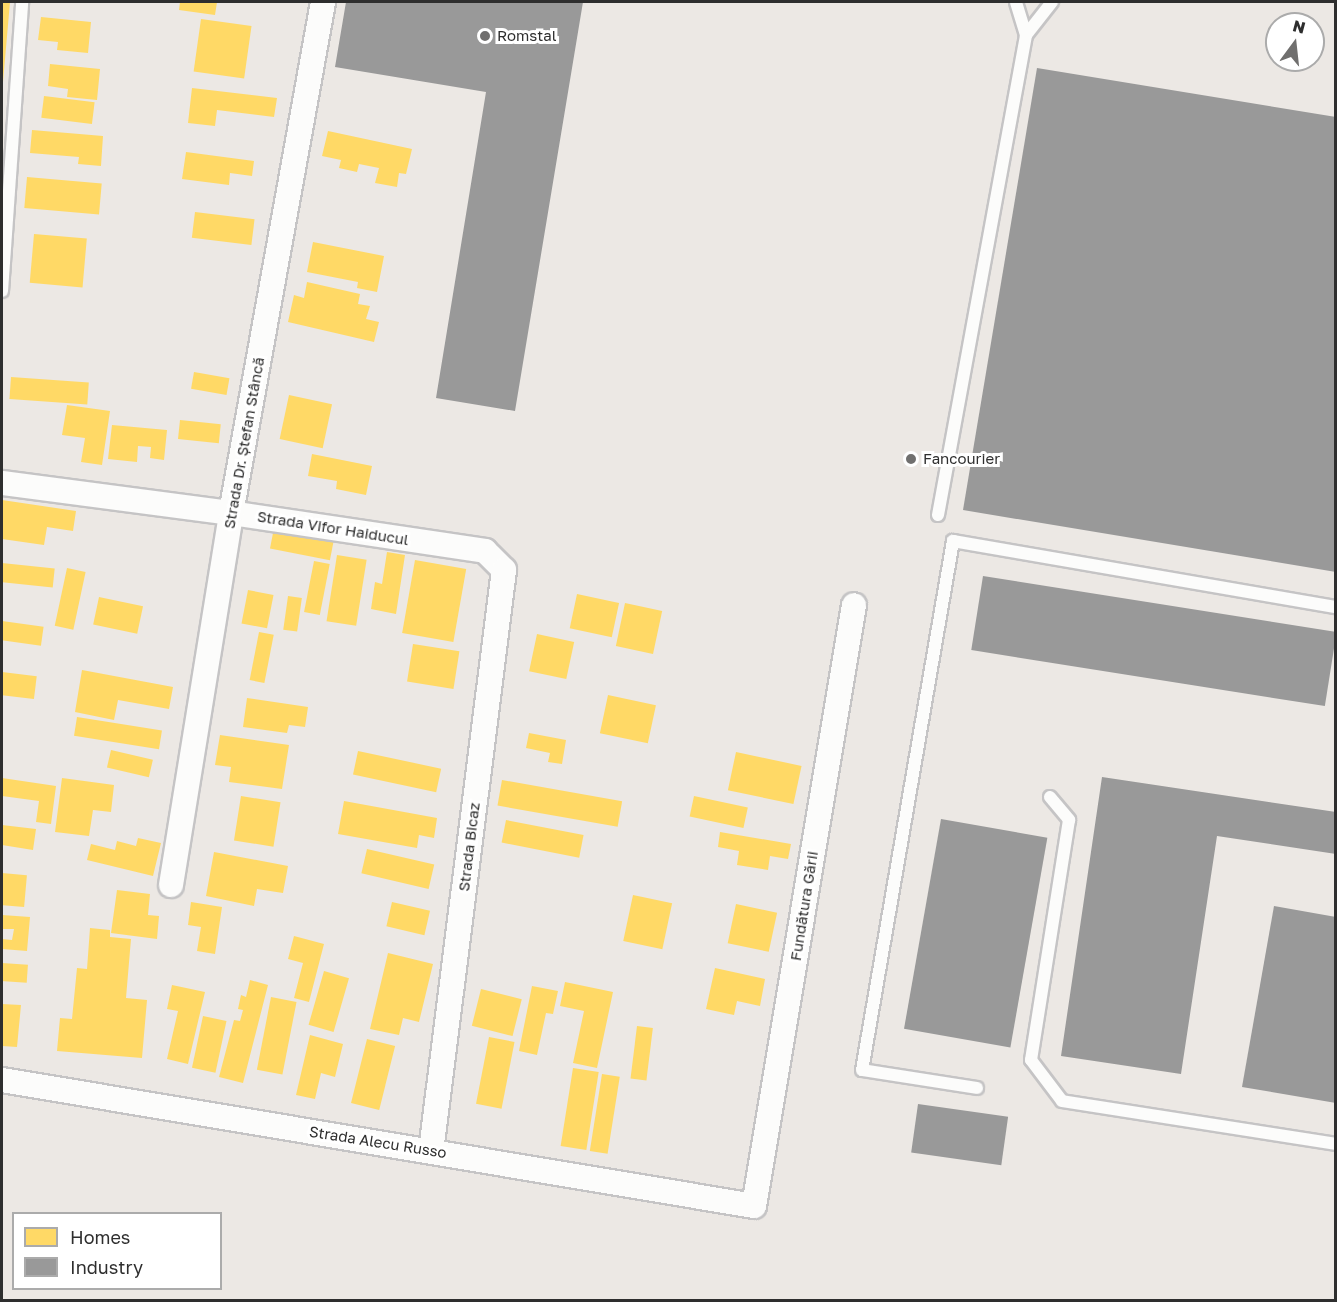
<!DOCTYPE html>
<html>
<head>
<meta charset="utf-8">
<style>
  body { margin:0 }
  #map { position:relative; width:1337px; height:1302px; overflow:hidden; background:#ece8e4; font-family:"Golos Text",sans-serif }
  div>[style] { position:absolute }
  .homes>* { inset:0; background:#ffd966; transform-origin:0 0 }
  .industry>* { inset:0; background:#999; transform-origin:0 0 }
  .roads { filter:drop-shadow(2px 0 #c5c4c5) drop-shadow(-2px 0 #c5c4c5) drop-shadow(0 2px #c5c4c5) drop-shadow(0 -2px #c5c4c5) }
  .lane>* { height:12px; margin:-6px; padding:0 6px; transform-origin:6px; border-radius:6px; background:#fcfcfb }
  .street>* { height:24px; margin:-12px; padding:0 12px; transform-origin:12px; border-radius:12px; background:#fcfcfb }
  .dots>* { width:16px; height:16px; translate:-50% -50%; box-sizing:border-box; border:3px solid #fff; border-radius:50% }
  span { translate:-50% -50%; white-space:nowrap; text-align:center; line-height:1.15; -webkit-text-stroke:6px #fff; paint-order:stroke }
  .poi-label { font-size:15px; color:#2e2e2e }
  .left { translate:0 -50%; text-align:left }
  .street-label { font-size:15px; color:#2e2e2e }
  .frame { position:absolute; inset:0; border:3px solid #2e2e2e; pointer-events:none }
  .legend { position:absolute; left:12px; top:1212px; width:210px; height:78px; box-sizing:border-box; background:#fff; border:2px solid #ababab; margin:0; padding:8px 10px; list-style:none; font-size:18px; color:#2e2e2e }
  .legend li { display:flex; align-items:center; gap:12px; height:30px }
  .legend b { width:30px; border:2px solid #ababab }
  .north { position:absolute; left:1265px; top:12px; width:60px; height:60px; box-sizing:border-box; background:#fff; border:2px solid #ababab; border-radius:50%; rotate:15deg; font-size:16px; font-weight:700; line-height:24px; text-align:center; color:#2e2e2e }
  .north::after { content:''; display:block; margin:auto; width:21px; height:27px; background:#706f6e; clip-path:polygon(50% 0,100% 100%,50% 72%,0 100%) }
</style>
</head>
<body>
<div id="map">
  <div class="homes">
    <i style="clip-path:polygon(2px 2px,10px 2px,3px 82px,2px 81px)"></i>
    <i style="clip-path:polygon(180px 2px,217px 2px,215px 15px,179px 10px)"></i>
    <i style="clip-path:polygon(41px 17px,91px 22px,88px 53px,57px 50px,58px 42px,38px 40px)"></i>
    <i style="left:201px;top:19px;width:51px;height:53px;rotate:8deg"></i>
    <i style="clip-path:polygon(50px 64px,100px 69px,97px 100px,67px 97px,68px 89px,48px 86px)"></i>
    <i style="clip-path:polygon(192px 88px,277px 98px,274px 117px,217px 110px,215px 126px,188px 123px)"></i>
    <i style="left:44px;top:96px;width:51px;height:22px;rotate:7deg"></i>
    <i style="clip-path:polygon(32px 130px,103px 136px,101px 166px,78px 164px,79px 157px,30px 153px)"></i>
    <i style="clip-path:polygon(328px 131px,412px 149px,406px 174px,399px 173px,397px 187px,375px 183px,379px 168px,359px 164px,357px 172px,339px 168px,341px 160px,322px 156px)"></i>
    <i style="clip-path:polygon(186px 152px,254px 161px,252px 176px,230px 173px,229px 185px,182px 179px)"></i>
    <i style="left:27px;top:177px;width:75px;height:31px;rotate:5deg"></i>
    <i style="left:195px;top:212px;width:60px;height:26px;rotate:7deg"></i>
    <i style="left:34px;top:234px;width:53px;height:49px;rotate:5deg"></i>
    <i style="clip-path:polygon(313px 242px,384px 256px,377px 292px,357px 288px,358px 282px,307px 272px)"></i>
    <i style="clip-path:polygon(307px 282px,360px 294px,358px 304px,370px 306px,366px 319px,379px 322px,374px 342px,288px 322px,294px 295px,304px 298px)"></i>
    <i style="left:194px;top:372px;width:36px;height:17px;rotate:10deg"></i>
    <i style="left:11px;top:377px;width:78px;height:22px;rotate:4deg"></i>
    <i style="left:289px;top:395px;width:44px;height:45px;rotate:12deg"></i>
    <i style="clip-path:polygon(67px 405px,110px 411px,102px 465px,81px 462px,85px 438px,62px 435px)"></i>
    <i style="left:180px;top:420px;width:41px;height:19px;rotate:6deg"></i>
    <i style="clip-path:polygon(112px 425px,167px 430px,164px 460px,150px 458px,151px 447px,138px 446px,137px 462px,108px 459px)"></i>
    <i style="clip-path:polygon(312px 454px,372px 466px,366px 495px,336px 489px,337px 481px,308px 476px)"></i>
    <i style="clip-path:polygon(2px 500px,76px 511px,73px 531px,47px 527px,44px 545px,2px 539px)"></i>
    <i style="left:274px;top:528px;width:61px;height:21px;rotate:11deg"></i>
    <i style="clip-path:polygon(387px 552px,405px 555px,396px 614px,371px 609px,375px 582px,382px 584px)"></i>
    <i style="left:337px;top:555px;width:30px;height:67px;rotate:9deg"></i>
    <i style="left:415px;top:560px;width:52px;height:74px;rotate:10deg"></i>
    <i style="left:314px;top:561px;width:16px;height:52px;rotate:11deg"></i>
    <i style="left:2px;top:563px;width:53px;height:19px;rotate:6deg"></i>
    <i style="left:67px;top:568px;width:19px;height:59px;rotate:12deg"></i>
    <i style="left:248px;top:590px;width:26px;height:34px;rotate:11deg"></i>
    <i style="left:577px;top:594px;width:43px;height:35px;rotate:12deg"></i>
    <i style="left:288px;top:596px;width:14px;height:34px;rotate:8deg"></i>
    <i style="left:99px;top:597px;width:45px;height:28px;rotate:12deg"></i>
    <i style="left:625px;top:603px;width:38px;height:44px;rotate:12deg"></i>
    <i style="left:2px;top:621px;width:42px;height:19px;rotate:8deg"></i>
    <i style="left:259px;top:632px;width:15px;height:49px;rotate:11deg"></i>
    <i style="left:537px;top:634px;width:38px;height:38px;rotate:12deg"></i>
    <i style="left:413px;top:644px;width:47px;height:38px;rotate:9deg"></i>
    <i style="clip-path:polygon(82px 670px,173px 687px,169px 709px,118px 700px,114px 720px,75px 712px)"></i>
    <i style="left:2px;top:672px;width:35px;height:23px;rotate:7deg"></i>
    <i style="left:608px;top:695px;width:49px;height:39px;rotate:12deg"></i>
    <i style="clip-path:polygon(247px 698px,308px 707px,305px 727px,289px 725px,287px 733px,243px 727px)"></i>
    <i style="left:77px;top:717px;width:86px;height:19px;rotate:9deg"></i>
    <i style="clip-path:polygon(529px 733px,566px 740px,562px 764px,548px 762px,550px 753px,526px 748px)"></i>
    <i style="clip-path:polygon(220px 735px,289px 745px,282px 789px,229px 782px,231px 767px,215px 765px)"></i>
    <i style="left:111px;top:750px;width:43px;height:18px;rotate:13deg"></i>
    <i style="left:358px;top:751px;width:85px;height:24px;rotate:12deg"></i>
    <i style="left:736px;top:752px;width:67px;height:39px;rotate:12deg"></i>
    <i style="clip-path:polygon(2px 778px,56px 786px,51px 824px,36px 822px,39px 801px,2px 796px)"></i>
    <i style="clip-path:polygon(62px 778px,114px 785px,111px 812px,93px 810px,89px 836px,55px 832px)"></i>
    <i style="left:502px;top:780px;width:122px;height:26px;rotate:10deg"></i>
    <i style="left:241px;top:796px;width:40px;height:45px;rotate:9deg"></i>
    <i style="left:694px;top:796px;width:55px;height:21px;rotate:12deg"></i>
    <i style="clip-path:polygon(344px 801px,437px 818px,434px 838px,419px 835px,417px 848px,338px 834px)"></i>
    <i style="left:506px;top:820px;width:79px;height:23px;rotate:11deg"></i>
    <i style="clip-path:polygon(2px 825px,36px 829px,33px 850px,2px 845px)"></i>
    <i style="clip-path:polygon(720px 832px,791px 844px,788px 859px,770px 856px,768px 870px,737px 865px,739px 851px,718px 847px)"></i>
    <i style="clip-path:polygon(138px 838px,161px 843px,153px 876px,87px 860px,91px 844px,115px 850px,117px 841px,136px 846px)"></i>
    <i style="left:367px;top:849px;width:69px;height:25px;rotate:13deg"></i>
    <i style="clip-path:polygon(214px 852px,288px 866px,283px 893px,257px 889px,254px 906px,206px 896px)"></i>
    <i style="left:2px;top:873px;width:25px;height:32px;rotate:5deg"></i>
    <i style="clip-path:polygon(117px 890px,150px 894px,148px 915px,159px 916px,157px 939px,111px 933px)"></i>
    <i style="left:633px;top:895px;width:40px;height:47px;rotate:12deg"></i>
    <i style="clip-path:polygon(191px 902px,222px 907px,215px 954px,197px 951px,201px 927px,188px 925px)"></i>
    <i style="left:392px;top:902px;width:39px;height:25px;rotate:13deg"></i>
    <i style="left:736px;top:904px;width:42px;height:40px;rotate:12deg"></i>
    <i style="clip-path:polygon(2px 915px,30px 917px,27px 951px,2px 949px,2px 939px,12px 940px,14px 929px,2px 929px)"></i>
    <i style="clip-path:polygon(90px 928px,110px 930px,110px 937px,131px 939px,126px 998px,147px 1000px,142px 1058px,57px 1051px,60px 1018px,72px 1019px,77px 968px,87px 969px)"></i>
    <i style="clip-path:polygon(294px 936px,324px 944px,309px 1002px,294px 998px,303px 963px,288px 959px)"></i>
    <i style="clip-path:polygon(388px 953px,433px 964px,419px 1022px,403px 1018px,399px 1035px,370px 1029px)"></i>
    <i style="left:2px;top:963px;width:26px;height:18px;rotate:4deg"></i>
    <i style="clip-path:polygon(715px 968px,765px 979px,760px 1006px,737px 1001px,734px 1015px,706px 1009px)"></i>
    <i style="left:324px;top:971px;width:26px;height:56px;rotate:16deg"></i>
    <i style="clip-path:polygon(250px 980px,268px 985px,243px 1083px,219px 1077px,234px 1020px,240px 1021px,243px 1010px,238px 1009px,241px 995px,246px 997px)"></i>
    <i style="clip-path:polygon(565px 982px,613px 992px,597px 1068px,573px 1063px,584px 1011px,560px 1006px)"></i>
    <i style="clip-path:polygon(172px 985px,205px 992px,188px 1064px,167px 1059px,178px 1011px,167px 1009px)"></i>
    <i style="clip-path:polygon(532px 986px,558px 991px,553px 1014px,546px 1013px,537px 1055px,519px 1051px)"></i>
    <i style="left:481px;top:989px;width:42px;height:38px;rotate:14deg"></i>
    <i style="left:271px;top:997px;width:26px;height:74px;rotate:11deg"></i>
    <i style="clip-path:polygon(2px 1004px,21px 1005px,17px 1047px,2px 1046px)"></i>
    <i style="left:203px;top:1016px;width:24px;height:53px;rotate:12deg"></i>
    <i style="left:637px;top:1026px;width:16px;height:53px;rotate:7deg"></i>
    <i style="clip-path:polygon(310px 1035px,343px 1044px,335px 1077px,321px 1073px,315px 1099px,296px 1095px)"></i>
    <i style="left:489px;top:1037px;width:26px;height:68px;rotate:11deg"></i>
    <i style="left:367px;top:1039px;width:29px;height:66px;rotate:14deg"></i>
    <i style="left:573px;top:1068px;width:26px;height:79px;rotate:9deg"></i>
    <i style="left:602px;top:1074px;width:18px;height:78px;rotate:9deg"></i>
  </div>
  <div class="industry">
    <i style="clip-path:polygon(346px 2px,583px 2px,515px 411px,436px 398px,486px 92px,335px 67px)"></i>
    <i style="clip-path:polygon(1037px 68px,1336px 117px,1336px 572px,963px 510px)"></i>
    <i style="left:983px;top:576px;width:358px;height:75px;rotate:9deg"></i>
    <i style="clip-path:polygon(1102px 777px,1336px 812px,1336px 854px,1217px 836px,1181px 1074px,1061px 1056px)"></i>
    <i style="left:941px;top:819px;width:108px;height:213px;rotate:10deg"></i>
    <i style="clip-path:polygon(1274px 906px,1336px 917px,1336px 1103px,1242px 1087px)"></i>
    <i style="left:918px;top:1104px;width:91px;height:49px;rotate:8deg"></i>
  </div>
  <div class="roads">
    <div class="lane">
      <i style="left:1026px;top:35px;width:42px;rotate:-51.8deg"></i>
      <i style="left:2px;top:291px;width:290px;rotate:-86deg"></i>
      <i style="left:938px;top:515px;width:488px;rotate:-79.6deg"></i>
      <i style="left:1026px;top:35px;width:34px;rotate:-107deg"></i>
      <i style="left:1050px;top:797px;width:30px;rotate:50deg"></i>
      <i style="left:1069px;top:820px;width:243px;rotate:99deg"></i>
      <i style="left:1031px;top:1060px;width:51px;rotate:52.9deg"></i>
      <i style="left:1062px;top:1101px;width:277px;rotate:8.9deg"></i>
      <i style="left:977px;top:1088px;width:116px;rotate:-171.1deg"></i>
      <i style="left:862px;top:1070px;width:537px;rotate:-80.24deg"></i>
      <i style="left:953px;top:541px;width:389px;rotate:9.8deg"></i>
    </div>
    <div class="street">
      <i style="left:2px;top:483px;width:231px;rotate:7.5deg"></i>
      <i style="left:231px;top:513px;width:257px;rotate:8.5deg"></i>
      <i style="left:485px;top:551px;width:27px;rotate:45deg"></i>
      <i style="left:504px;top:570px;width:586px;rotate:97.16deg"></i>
      <i style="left:171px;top:885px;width:377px;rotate:-80.8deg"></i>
      <i style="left:231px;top:513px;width:519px;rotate:-79.79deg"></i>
      <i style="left:2px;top:1080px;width:762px;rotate:9.51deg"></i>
      <i style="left:754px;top:1206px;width:609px;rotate:-80.55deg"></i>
    </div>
  </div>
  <div class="dots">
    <i style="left:485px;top:36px;background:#706f6e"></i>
    <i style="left:911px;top:459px;background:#706f6e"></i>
  </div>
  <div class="poi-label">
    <span class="left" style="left:497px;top:36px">Romstal</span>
    <span class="left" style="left:923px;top:459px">Fancourier</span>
  </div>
  <div class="street-label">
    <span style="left:244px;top:443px;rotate:-80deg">Strada Dr. Ștefan Stâncă</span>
    <span style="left:333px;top:528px;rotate:9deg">Strada Vifor Haiducul</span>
    <span style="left:469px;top:847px;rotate:-83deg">Strada Bicaz</span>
    <span style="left:804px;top:906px;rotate:-81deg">Fundătura Gării</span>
    <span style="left:378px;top:1142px;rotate:9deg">Strada Alecu Russo</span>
  </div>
  <div class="frame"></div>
  <ul class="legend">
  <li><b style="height:16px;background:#ffd966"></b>Homes</li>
  <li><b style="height:16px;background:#999"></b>Industry</li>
  </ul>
  <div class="north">N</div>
</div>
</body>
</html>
